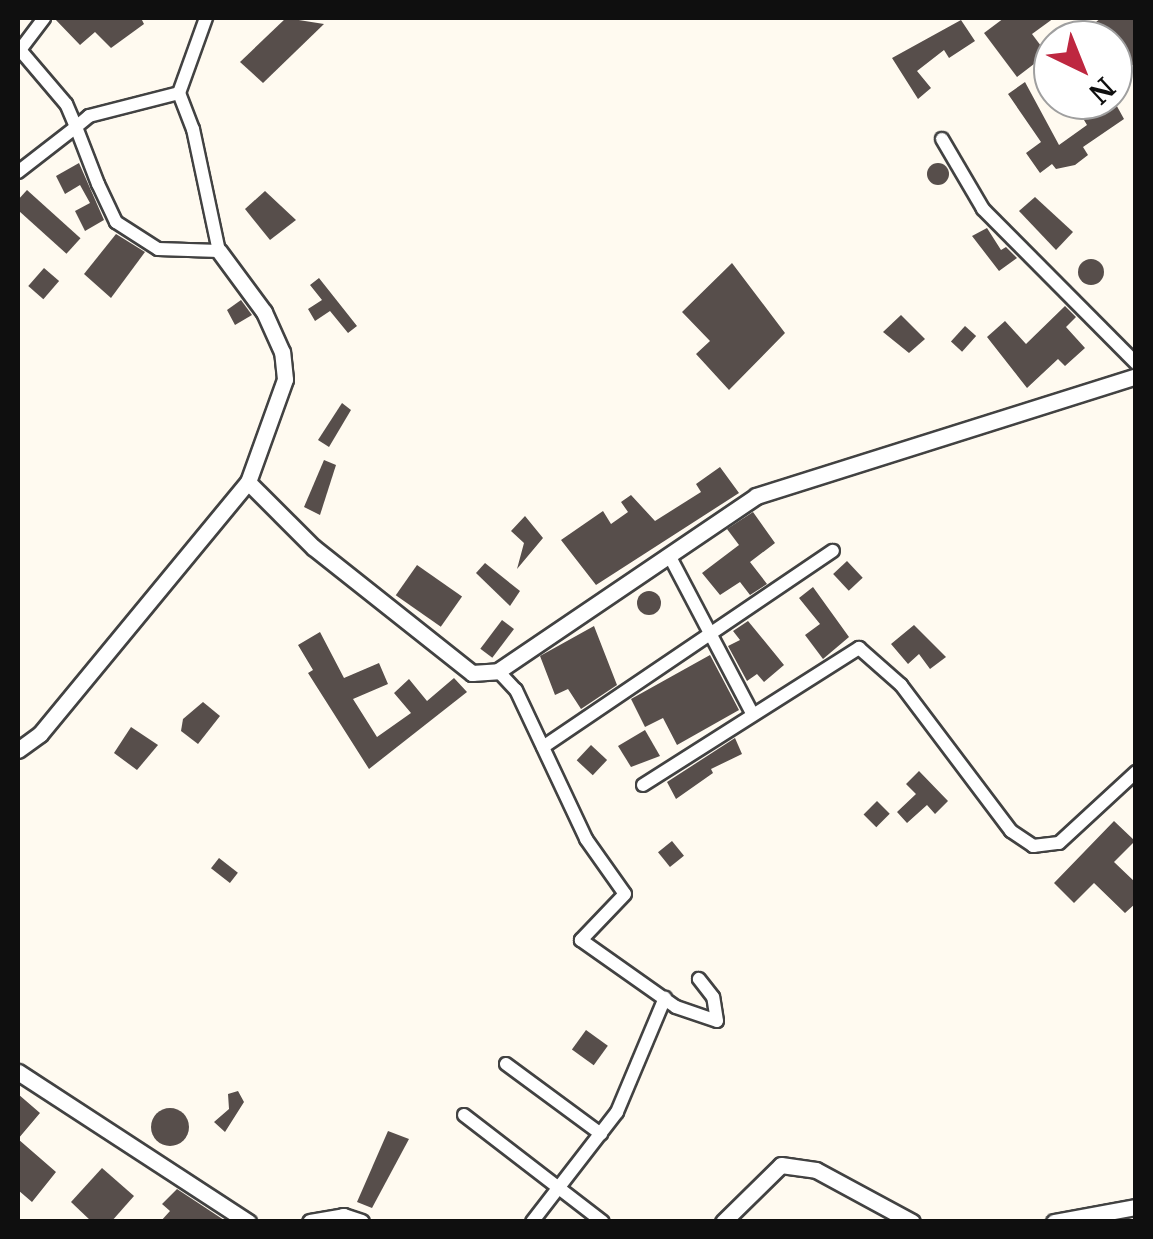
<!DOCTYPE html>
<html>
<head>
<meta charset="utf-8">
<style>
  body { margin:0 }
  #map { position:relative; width:1153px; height:1239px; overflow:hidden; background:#fffaf0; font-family:Merriweather,serif }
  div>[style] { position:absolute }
  .building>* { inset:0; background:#574e4b; transform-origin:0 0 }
  .round { border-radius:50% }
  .roads { filter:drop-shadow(2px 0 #424242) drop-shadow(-2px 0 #424242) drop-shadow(0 2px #424242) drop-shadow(0 -2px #424242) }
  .minor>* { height:12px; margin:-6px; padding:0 6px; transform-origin:6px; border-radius:6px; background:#fff }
  .tertiary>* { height:15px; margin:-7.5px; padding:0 7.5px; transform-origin:7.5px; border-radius:7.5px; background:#fff }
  span { translate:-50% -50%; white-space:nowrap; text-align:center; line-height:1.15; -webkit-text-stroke:10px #fff; paint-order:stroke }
  .frame { position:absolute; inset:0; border:20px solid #0f0f0f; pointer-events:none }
  .north { position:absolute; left:1033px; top:20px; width:100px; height:100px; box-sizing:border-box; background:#fff; border:2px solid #9f9f9f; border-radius:50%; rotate:137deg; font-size:28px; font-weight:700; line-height:40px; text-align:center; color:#0f0f0f }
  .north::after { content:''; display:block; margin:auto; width:35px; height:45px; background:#be2740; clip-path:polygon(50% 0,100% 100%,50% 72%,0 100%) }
</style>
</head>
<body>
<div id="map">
  <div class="building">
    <i style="clip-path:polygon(54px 18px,141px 18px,144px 24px,111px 48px,95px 32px,80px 45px)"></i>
    <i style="clip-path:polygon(286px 18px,324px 24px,263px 83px,240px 62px)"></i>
    <i style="clip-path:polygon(1004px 18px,1054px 18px,1032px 34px,1047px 54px,1017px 77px,984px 33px)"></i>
    <i style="clip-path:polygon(1101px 18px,1136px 18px,1136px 63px,1120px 73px,1113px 40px,1099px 40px,1091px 26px)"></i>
    <i style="clip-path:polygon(961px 20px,975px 41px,949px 58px,944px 50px,917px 71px,931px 88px,918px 99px,892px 58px)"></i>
    <i style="clip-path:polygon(1025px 82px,1059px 145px,1087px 125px,1081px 115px,1102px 100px,1113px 99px,1124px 119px,1083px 147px,1088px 155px,1075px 165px,1056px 169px,1052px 164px,1040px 173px,1026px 153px,1041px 142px,1008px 94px)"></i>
    <i style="clip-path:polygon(79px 163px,104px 220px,85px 231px,75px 211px,90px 203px,80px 185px,65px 194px,56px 176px)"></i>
    <i class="round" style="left:927px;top:163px;width:22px;height:22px"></i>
    <i style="left:27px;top:190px;width:72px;height:21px;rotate:42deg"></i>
    <i style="clip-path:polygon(265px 191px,296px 220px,270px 240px,245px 209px)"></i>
    <i style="clip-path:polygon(1035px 197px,1073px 232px,1056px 250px,1019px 211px)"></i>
    <i style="clip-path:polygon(987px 228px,1001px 250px,1006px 247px,1017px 258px,999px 271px,972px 236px)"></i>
    <i style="clip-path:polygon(116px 234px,145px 252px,111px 298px,84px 274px)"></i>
    <i class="round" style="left:1078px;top:259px;width:26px;height:26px"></i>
    <i style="clip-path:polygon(732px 263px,785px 333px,729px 390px,696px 354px,710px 341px,682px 312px)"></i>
    <i style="left:44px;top:268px;width:20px;height:24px;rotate:41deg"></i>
    <i style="clip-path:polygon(319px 278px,357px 326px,348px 333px,330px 311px,315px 321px,308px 309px,322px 300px,310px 285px)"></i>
    <i style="clip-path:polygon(241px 300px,252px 315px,235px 325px,227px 310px)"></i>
    <i style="clip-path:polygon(1065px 306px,1076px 317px,1066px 327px,1085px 348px,1065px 366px,1058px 359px,1027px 388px,987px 337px,1005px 321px,1026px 344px)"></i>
    <i style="clip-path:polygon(901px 315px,925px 339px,909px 353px,883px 332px)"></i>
    <i style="left:965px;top:326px;width:15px;height:21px;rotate:42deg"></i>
    <i style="clip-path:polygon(342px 403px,351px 410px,329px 447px,318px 440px)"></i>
    <i style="clip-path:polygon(324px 460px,336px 465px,320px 515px,304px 507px)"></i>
    <i style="clip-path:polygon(720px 467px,739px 493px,596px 585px,561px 540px,603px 511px,611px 524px,628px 512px,621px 502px,631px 495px,655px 521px,701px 492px,696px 484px)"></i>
    <i style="clip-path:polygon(753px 512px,775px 543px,750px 562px,767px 584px,750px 595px,740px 582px,720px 595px,702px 573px,739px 545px,727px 529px)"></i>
    <i style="clip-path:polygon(525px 516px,543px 538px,517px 569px,524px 543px,511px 531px)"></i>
    <i style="left:847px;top:561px;width:23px;height:19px;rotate:47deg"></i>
    <i style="clip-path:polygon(485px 563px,520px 591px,510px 606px,476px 573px)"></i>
    <i style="left:417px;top:565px;width:55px;height:37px;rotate:35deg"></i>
    <i style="clip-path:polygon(813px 587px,849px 637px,823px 659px,805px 635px,820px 624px,799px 598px)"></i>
    <i class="round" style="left:637px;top:591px;width:24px;height:24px"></i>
    <i style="left:502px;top:620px;width:15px;height:36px;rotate:37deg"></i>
    <i style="clip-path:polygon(748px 621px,784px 665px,764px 682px,757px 674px,747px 681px,728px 646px,740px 640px,733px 631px)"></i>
    <i style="clip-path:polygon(914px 625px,946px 657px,930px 669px,919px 654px,908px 664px,891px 644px)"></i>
    <i style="clip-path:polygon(594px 626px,617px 685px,581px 709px,568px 689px,555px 695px,540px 656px)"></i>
    <i style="clip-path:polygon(320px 632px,344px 678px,379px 663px,388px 684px,353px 699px,377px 737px,411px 713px,394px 693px,409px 679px,427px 701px,454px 678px,467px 692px,369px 769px,308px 673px,313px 670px,298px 645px)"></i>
    <i style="clip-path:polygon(710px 655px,739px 710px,677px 745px,663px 718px,645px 727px,631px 699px)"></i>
    <i style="clip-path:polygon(203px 702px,220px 716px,198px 744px,181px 731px,183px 719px)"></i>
    <i style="clip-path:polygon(131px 727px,158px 745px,137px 770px,114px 753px)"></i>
    <i style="clip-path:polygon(645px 730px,660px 756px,631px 767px,618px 746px)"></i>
    <i style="clip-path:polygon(735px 738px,742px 754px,711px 769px,713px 773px,676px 799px,667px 782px)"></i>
    <i style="left:591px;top:745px;width:22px;height:21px;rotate:43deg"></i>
    <i style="clip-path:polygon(919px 771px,948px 801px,935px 814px,927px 805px,907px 823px,897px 812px,916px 794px,906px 784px)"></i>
    <i style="left:877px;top:801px;width:18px;height:19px;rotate:45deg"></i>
    <i style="clip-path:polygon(1114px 821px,1135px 841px,1114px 862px,1136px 883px,1136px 903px,1125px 913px,1094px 883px,1074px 903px,1054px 883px)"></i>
    <i style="left:672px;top:841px;width:19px;height:18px;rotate:51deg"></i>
    <i style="left:219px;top:858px;width:24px;height:13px;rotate:38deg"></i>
    <i style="left:586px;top:1030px;width:27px;height:24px;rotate:36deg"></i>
    <i style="clip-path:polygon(238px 1091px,244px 1102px,225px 1132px,214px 1122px,229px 1109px,228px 1094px)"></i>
    <i style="clip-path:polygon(18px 1094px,40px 1113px,18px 1139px,56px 1172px,32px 1202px,18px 1190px)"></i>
    <i class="round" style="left:151px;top:1108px;width:38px;height:38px"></i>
    <i style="clip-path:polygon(388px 1131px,409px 1139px,372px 1208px,357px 1202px)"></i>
    <i style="clip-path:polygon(102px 1168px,134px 1196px,111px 1222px,92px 1222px,71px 1202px)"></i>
    <i style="clip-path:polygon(177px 1189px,227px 1222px,160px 1222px,170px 1211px,162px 1204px)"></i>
  </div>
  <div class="roads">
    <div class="minor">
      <i style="left:179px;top:93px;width:80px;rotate:-70.2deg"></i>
      <i style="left:942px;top:139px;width:81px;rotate:59.6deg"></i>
      <i style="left:983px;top:209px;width:217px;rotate:45.2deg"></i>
      <i style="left:18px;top:172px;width:73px;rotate:-37.8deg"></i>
      <i style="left:76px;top:127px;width:17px;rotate:-40deg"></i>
      <i style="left:89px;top:116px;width:93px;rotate:-14.3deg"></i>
      <i style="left:179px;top:93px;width:39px;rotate:69deg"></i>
      <i style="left:193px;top:129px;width:125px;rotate:78deg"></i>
      <i style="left:219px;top:251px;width:61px;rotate:-178.1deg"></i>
      <i style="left:158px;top:249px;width:50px;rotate:-147.3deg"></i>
      <i style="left:116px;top:222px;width:42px;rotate:-115.3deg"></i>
      <i style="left:98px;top:184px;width:61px;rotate:-111.1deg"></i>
      <i style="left:76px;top:127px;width:25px;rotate:-113deg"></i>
      <i style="left:66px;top:104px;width:71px;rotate:-130.4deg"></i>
      <i style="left:20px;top:50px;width:40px;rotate:-53deg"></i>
      <i style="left:669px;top:555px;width:176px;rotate:62.3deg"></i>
      <i style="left:498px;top:671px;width:26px;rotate:47deg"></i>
      <i style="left:516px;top:690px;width:165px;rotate:64.8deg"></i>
      <i style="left:586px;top:839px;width:67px;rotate:54.7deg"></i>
      <i style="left:625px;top:894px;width:64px;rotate:133.7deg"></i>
      <i style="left:581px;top:940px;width:116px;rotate:35.2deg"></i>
      <i style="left:676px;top:1007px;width:43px;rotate:18.9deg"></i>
      <i style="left:717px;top:1021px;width:24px;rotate:-99deg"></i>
      <i style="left:713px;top:997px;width:23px;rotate:-128deg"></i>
      <i style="left:543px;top:747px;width:350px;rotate:-34.1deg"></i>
      <i style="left:643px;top:785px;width:256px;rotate:-32.4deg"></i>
      <i style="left:859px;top:648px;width:56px;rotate:41.4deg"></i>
      <i style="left:901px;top:685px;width:183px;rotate:53deg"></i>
      <i style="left:1011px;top:831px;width:27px;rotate:34deg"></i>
      <i style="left:1033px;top:846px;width:26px;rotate:-7deg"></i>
      <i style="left:1059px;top:843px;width:105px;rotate:-42.7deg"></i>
      <i style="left:506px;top:1064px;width:118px;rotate:36.4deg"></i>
      <i style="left:464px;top:1115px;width:175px;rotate:37.6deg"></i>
      <i style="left:532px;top:1222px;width:139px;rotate:-52.3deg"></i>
      <i style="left:617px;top:1112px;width:124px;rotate:-67.2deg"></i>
    </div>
    <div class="tertiary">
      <i style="left:248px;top:482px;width:92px;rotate:45deg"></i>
      <i style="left:313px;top:547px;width:203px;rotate:38.4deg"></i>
      <i style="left:472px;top:673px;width:26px;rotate:-4deg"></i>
      <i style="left:498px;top:671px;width:312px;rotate:-34.1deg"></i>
      <i style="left:756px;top:496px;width:398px;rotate:-17.5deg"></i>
      <i style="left:18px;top:750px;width:27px;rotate:-36deg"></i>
      <i style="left:40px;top:734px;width:327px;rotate:-50.5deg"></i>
      <i style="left:248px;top:482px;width:109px;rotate:-70.2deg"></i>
      <i style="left:285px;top:379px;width:27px;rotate:-96deg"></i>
      <i style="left:282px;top:352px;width:44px;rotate:-114.2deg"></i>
      <i style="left:264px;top:312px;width:76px;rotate:-126.4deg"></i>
      <i style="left:18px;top:1072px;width:275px;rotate:33.1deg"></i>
      <i style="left:310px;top:1222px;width:34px;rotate:-10deg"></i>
      <i style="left:343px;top:1216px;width:19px;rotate:18deg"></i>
      <i style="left:723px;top:1222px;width:81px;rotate:-44.5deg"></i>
      <i style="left:781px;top:1165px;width:35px;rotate:8deg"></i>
      <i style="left:816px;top:1170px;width:109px;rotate:28.4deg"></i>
      <i style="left:1054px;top:1222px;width:83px;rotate:-10.4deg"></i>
    </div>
  </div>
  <div class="frame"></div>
  <div class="north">N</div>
</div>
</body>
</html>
